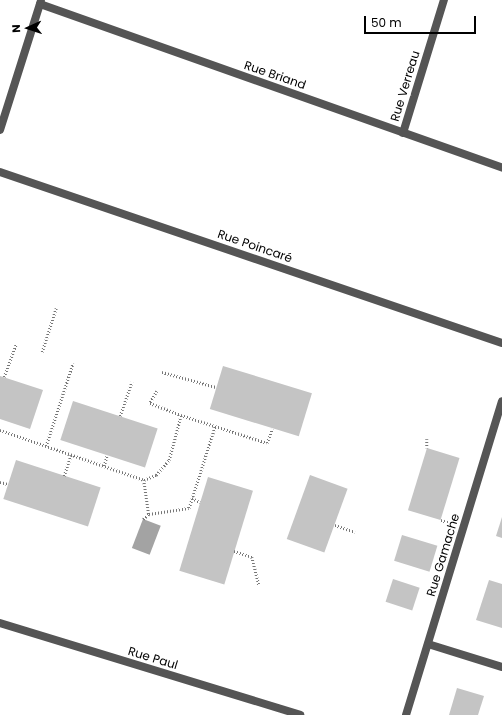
<!DOCTYPE html>
<html>
<head>
<meta charset="utf-8">
<style>
  body { margin:0 }
  #map { position:relative; width:502px; height:715px; overflow:hidden; background:#fff; font-family:Poppins,sans-serif }
  div>[style] { position:absolute }
  .water>* { inset:0; background:#a3a3a3; transform-origin:0 0 }
  .building>* { inset:0; background:#c4c4c4; transform-origin:0 0 }
  .path>* { height:2.5px; margin-top:-1.25px; transform-origin:0; background:repeating-linear-gradient(90deg,#777 0 1px,transparent 0 3px) }
  .street>* { height:8px; margin:-4px; padding:0 4px; transform-origin:4px; border-radius:4px; background:#555 }
  span { translate:-50% -50%; white-space:nowrap; text-align:center; line-height:1.15; -webkit-text-stroke:4px #fff; paint-order:stroke }
  .street-label { font-size:12px; color:#000 }
  .north { position:absolute; left:8px; top:8px; width:40px; height:40px; -webkit-text-stroke:3px #fff; paint-order:stroke; rotate:267deg; font-size:11px; font-weight:700; line-height:16px; text-align:center; color:#000 }
  .north::after { content:''; display:block; margin:auto; width:14px; height:18px; background:#000; clip-path:polygon(50% 0,100% 100%,50% 72%,0 100%) }
  .scale { position:absolute; left:364px; top:16px; width:112px; height:18px; box-sizing:border-box; border:2px solid #000; border-top:0; padding-left:5px; font-size:12px; line-height:14px; white-space:nowrap; color:#000; -webkit-text-stroke:3px #fff; paint-order:stroke }
</style>
</head>
<body>
<div id="map">
  <div class="water">
    <i style="left:143px;top:519px;width:19px;height:31px;rotate:21deg"></i>
  </div>
  <div class="building">
    <i style="left:223px;top:366px;width:93px;height:45px;rotate:17deg"></i>
    <i style="clip-path:polygon(0 376px,43px 390px,30px 429px,0 419px)"></i>
    <i style="left:73px;top:401px;width:89px;height:41px;rotate:18deg"></i>
    <i style="left:427px;top:448px;width:34px;height:65px;rotate:17deg"></i>
    <i style="left:16px;top:460px;width:89px;height:41px;rotate:18deg"></i>
    <i style="left:310px;top:475px;width:40px;height:68px;rotate:20deg"></i>
    <i style="left:208px;top:477px;width:47px;height:98px;rotate:17deg"></i>
    <i style="clip-path:polygon(502px 517px,502px 538px,496px 536px)"></i>
    <i style="left:402px;top:535px;width:37px;height:27px;rotate:17deg"></i>
    <i style="left:393px;top:579px;width:28px;height:24px;rotate:18deg"></i>
    <i style="clip-path:polygon(489px 580px,502px 584px,502px 628px,476px 620px)"></i>
    <i style="clip-path:polygon(457px 688px,484px 696px,478px 715px,449px 715px)"></i>
  </div>
  <div class="path">
    <i style="left:42px;top:352px;width:46px;rotate:-72.3deg"></i>
    <i style="left:162px;top:372px;width:56px;rotate:15.5deg"></i>
    <i style="left:4px;top:377px;width:35px;rotate:-70deg"></i>
    <i style="left:157px;top:391px;width:14px;rotate:120deg"></i>
    <i style="left:150px;top:403px;width:33px;rotate:21deg"></i>
    <i style="left:120px;top:416px;width:36px;rotate:-71deg"></i>
    <i style="left:0;top:430px;width:152px;rotate:19.1deg"></i>
    <i style="left:144px;top:480px;width:13px;rotate:-23deg"></i>
    <i style="left:156px;top:475px;width:20px;rotate:-49deg"></i>
    <i style="left:169px;top:460px;width:47px;rotate:-75.1deg"></i>
    <i style="left:181px;top:415px;width:90px;rotate:18deg"></i>
    <i style="left:267px;top:443px;width:15px;rotate:-70deg"></i>
    <i style="left:427px;top:439px;width:9px;rotate:90deg"></i>
    <i style="left:46px;top:446px;width:87px;rotate:-72deg"></i>
    <i style="left:104px;top:466px;width:11px;rotate:-75deg"></i>
    <i style="left:64px;top:476px;width:22px;rotate:-72deg"></i>
    <i style="left:144px;top:480px;width:34px;rotate:82deg"></i>
    <i style="left:149px;top:514px;width:40px;rotate:-8.5deg"></i>
    <i style="left:189px;top:508px;width:86px;rotate:-72.4deg"></i>
    <i style="left:0;top:482px;width:8px;rotate:14deg"></i>
    <i style="left:192px;top:498px;width:9px;rotate:27deg"></i>
    <i style="left:143px;top:519px;width:8px;rotate:-40deg"></i>
    <i style="left:441px;top:520px;width:13px;rotate:18deg"></i>
    <i style="left:335px;top:525px;width:21px;rotate:19deg"></i>
    <i style="left:234px;top:551px;width:19px;rotate:18deg"></i>
    <i style="left:252px;top:557px;width:29px;rotate:76deg"></i>
  </div>
  <div class="street">
    <i style="left:40px;top:4px;width:490px;rotate:19.5deg"></i>
    <i style="left:0;top:130px;width:135px;rotate:-72.4deg"></i>
    <i style="left:403px;top:133px;width:139px;rotate:-72.9deg"></i>
    <i style="left:0;top:172px;width:530px;rotate:18.81deg"></i>
    <i style="left:0;top:623px;width:314px;rotate:17deg"></i>
    <i style="left:428px;top:644px;width:77px;rotate:17.3deg"></i>
    <i style="left:406px;top:715px;width:328px;rotate:-73deg"></i>
  </div>
  <div class="street-label">
    <span style="left:275px;top:75px;rotate:19deg">Rue Briand</span>
    <span style="left:405px;top:86px;rotate:-73deg">Rue Verreau</span>
    <span style="left:255px;top:246px;rotate:19deg">Rue Poincaré</span>
    <span style="left:443px;top:555px;rotate:-73deg">Rue Gamache</span>
    <span style="left:153px;top:658px;rotate:17deg">Rue Paul</span>
  </div>
  <div class="north">N</div>
  <div class="scale">50 m</div>
</div>
</body>
</html>
